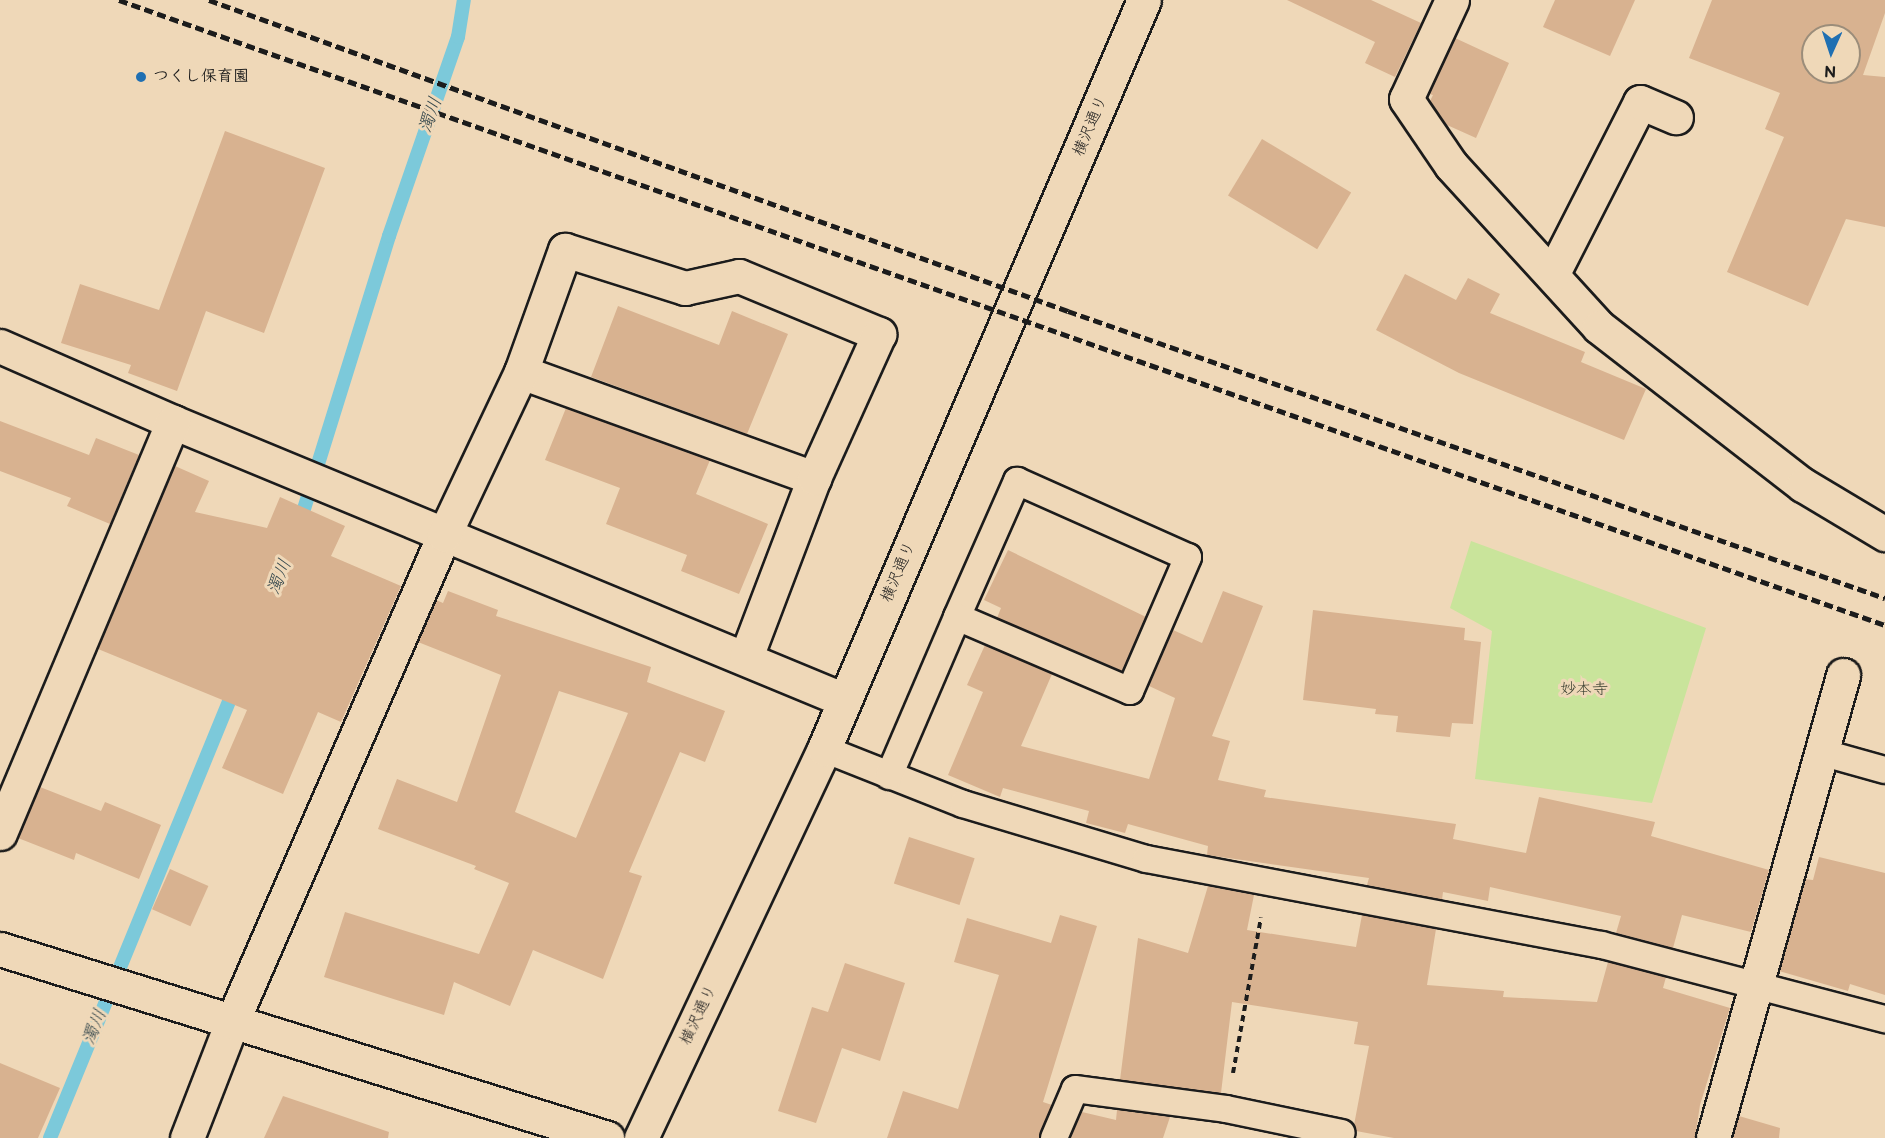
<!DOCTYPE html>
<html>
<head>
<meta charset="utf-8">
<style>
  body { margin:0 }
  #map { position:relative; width:1885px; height:1138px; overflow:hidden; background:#efd8b8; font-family:"Balsamiq Sans","Klee One",sans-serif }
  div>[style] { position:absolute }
  .green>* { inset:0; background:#c9e49b }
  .stream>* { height:14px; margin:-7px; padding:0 7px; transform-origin:7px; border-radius:7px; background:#7cc9da }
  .building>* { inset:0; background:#d8b290; transform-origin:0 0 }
  .path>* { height:4px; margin-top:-2px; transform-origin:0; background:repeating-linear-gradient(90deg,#1c1c1c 0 6px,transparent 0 10.5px) }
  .roads { filter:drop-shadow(2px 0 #1c1c1c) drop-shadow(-2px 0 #1c1c1c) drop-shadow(0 2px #1c1c1c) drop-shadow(0 -2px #1c1c1c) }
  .service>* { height:26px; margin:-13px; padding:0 13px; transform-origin:13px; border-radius:13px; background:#efd8b8 }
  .minor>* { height:33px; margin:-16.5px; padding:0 16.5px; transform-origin:16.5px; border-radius:16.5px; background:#efd8b8 }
  .tertiary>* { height:33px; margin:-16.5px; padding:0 16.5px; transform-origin:16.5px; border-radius:16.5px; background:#efd8b8 }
  .rail>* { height:4.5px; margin-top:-2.25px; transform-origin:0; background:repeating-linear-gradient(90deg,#1c1c1c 0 9px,transparent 0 13.5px) }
  .dots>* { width:16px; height:16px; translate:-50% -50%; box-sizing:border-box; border:3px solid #efd8b8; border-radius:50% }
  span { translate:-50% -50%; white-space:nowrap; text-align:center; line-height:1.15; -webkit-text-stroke:6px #efd8b8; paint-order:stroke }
  .poi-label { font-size:16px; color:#1c1c1c; font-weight:700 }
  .left { translate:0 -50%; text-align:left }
  .street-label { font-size:16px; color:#1c1c1c }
  .park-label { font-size:16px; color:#3f4435 }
  .water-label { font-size:18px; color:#34474c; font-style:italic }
  .north { position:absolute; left:1801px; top:24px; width:60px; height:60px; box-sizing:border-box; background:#efd8b8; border:2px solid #9b8d7a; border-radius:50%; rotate:183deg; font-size:16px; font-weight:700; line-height:24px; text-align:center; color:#1c1c1c }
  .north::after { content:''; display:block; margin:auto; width:21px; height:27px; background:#1f6fb2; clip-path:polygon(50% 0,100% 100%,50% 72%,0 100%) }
</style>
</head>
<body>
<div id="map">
  <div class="green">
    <i style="clip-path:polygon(1471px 541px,1706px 628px,1652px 803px,1475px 779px,1492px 631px,1450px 608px)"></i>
  </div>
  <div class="stream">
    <i style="left:299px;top:525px;width:303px;rotate:-72.7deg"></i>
    <i style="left:389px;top:236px;width:211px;rotate:-70.9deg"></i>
    <i style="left:458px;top:37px;width:37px;rotate:-81deg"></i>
    <i style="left:50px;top:1138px;width:487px;rotate:-67.7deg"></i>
  </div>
  <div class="building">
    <i style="clip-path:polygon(1287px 0,1371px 0,1421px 23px,1395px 77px,1365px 63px,1375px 42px)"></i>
    <i style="clip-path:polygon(1555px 0,1635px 0,1610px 56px,1543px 27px)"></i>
    <i style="clip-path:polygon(evenodd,1712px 0,1885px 0,1885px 13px,1863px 75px,1885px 77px,1885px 227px,1846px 219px,1808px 306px,1727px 272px,1784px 137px,1765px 129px,1780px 93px,1689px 58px,1712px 0,1813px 36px,1849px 36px,1849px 72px,1813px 72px,1813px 36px)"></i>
    <i style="clip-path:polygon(1455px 38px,1509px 63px,1476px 138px,1447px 125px,1430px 101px,1433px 95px,1429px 94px)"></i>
    <i style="clip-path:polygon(225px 131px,325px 168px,264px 333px,206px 311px,177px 391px,128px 373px,131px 365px,61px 343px,80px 284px,159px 310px)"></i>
    <i style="left:1262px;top:139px;width:104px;height:66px;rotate:31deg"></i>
    <i style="clip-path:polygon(1405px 274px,1456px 300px,1468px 278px,1500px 294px,1490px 313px,1585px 352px,1581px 362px,1646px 389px,1624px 440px,1459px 373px,1376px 330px)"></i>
    <i style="clip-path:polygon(618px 306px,719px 345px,732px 311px,788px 334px,747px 434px,591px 377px)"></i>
    <i style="clip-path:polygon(566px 408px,710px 460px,696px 494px,768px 524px,739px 594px,681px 571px,687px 555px,606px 524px,620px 488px,545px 460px)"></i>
    <i style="clip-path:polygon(0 421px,89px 455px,96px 438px,139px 455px,110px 524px,67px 506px,71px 498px,0 471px)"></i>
    <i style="clip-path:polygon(175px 466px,209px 481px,195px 512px,267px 528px,280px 497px,345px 526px,331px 556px,401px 586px,341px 722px,318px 712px,283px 794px,222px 768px,247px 710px,98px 649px)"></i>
    <i style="clip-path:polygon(1008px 550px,1146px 617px,1122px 671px,997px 618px,1001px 608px,984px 600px)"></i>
    <i style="clip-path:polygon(evenodd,448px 591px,498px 610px,496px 616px,651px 667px,647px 682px,725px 711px,705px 762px,680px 752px,629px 872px,642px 876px,603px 979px,533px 950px,510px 1006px,454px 982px,444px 1015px,324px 977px,345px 912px,479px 954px,509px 883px,474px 869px,476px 866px,378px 829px,397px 779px,457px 802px,501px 675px,418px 642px,436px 600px,443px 603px,448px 591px,559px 691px,628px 713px,576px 838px,515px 812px,559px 691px)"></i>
    <i style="clip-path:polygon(1223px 591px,1263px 606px,1212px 736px,1230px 741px,1218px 780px,1266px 790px,1264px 797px,1456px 824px,1453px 839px,1526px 853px,1539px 797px,1655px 822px,1651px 836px,1769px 870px,1751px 932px,1682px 915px,1673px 948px,1616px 933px,1621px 916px,1490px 887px,1488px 901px,1443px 892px,1442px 900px,1367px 885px,1369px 878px,1207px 855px,1208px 846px,1128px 824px,1125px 833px,1086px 823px,1089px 811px,1003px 788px,1000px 797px,948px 775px,983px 692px,967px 685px,985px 645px,1052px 674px,1021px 746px,1149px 779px,1175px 698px,1149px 686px,1173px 630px,1202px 643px)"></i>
    <i style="clip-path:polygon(1313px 610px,1465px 628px,1464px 640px,1481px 642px,1473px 724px,1452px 723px,1450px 737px,1396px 732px,1398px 716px,1375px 714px,1376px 709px,1303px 700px)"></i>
    <i style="clip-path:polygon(40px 787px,101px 811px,105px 802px,161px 825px,139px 879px,76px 853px,74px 860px,18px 838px)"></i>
    <i style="left:909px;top:837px;width:69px;height:49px;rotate:18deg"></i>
    <i style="clip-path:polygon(1819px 857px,1885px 873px,1885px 995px,1850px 984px,1848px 991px,1779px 971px,1805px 879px,1813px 880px)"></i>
    <i style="left:170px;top:869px;width:42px;height:44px;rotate:24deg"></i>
    <i style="clip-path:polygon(1208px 886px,1254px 895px,1247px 930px,1356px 947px,1362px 915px,1436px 929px,1427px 985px,1504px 991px,1503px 997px,1597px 1002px,1608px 962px,1666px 977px,1663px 988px,1730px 1008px,1700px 1105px,1695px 1138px,1394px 1138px,1356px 1131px,1354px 1125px,1369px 1046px,1354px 1044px,1358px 1022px,1232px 1002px,1221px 1093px,1120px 1080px,1138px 938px,1188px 953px)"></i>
    <i style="clip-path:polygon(1060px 915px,1097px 926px,1043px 1102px,1052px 1105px,1039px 1138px,887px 1138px,903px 1091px,958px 1109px,999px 975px,954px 962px,967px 918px,1051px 943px)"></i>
    <i style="clip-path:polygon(845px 963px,905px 983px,880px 1061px,842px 1048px,816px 1123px,778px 1111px,812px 1007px,828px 1012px)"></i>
    <i style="clip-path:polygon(0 1063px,60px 1088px,38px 1138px,0 1138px)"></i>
    <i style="clip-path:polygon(283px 1096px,389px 1132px,388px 1138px,264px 1138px)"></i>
    <i style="clip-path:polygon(1117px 1110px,1170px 1117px,1163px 1138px,1070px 1138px,1082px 1112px,1116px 1120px)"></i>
    <i style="clip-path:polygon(1739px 1116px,1780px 1128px,1779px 1138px,1732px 1138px)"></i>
  </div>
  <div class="path">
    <i style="left:1233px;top:1073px;width:158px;rotate:-79.8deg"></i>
  </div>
  <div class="roads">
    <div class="service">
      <i style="left:824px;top:749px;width:149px;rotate:21.6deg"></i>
      <i style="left:963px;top:804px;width:191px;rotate:16.7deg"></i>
      <i style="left:1146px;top:859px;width:464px;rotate:10.7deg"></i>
      <i style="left:1602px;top:945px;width:293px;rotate:14.7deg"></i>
      <i style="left:1824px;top:753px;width:63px;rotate:15.6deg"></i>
      <i style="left:889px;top:776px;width:173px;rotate:-66.8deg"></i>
      <i style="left:957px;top:617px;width:149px;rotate:-66.2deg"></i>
      <i style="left:1017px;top:481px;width:187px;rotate:24deg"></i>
      <i style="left:1188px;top:557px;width:146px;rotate:113.4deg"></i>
      <i style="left:1130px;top:691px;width:188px;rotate:-156.8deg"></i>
      <i style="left:1054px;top:1138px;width:53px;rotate:-66.8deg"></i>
      <i style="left:1075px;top:1089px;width:152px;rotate:7.5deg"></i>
      <i style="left:1226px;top:1109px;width:118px;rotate:11.7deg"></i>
    </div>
    <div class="minor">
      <i style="left:1452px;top:0;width:109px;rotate:114.9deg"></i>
      <i style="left:1406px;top:99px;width:80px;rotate:55.7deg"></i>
      <i style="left:1451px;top:165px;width:219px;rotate:47.6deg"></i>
      <i style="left:1599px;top:327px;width:258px;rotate:37.8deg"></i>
      <i style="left:1803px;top:485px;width:96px;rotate:30.9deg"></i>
      <i style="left:1552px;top:275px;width:194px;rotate:-63deg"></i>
      <i style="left:1640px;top:102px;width:39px;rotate:23deg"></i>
      <i style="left:0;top:346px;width:189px;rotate:23.7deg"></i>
      <i style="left:173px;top:422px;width:726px;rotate:22.5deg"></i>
      <i style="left:521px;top:372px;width:312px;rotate:19.9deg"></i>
      <i style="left:814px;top:478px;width:191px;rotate:110.8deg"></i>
      <i style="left:0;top:833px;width:446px;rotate:-67.2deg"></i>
      <i style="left:187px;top:1138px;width:124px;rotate:-68.8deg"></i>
      <i style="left:232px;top:1022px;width:531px;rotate:-66.48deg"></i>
      <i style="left:444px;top:535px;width:180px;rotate:-64.7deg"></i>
      <i style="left:521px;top:372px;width:130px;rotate:-70.2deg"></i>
      <i style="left:565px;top:250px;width:126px;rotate:17.6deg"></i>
      <i style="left:685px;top:288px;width:55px;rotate:-12.5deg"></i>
      <i style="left:739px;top:276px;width:152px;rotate:22.5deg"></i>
      <i style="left:879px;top:334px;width:158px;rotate:114.3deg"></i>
      <i style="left:1713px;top:1138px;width:481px;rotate:-74.3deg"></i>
    </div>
    <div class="tertiary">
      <i style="left:0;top:949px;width:636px;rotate:17.29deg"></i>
      <i style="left:641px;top:1138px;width:430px;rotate:-64.8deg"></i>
      <i style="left:824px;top:749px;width:814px;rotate:-66.87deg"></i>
    </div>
  </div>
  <div class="rail">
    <i style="left:119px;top:0;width:1873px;rotate:19.49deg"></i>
    <i style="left:209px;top:0;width:914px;rotate:19.9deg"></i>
    <i style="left:1068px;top:311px;width:866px;rotate:19.36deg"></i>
  </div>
  <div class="dots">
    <i style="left:141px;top:77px;background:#1f6fb2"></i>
  </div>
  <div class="poi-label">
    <span class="left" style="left:153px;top:77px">つくし保育園</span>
  </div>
  <div class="street-label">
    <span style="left:1091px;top:126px;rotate:-67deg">横沢通り</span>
    <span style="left:899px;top:572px;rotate:-67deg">横沢通り</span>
    <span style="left:699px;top:1015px;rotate:-65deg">横沢通り</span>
  </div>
  <div class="park-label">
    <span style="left:1584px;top:690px">妙本寺</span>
  </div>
  <div class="water-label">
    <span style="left:431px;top:115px;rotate:-71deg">濁川</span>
    <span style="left:280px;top:577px;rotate:-68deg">濁川</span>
    <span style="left:95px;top:1027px;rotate:-68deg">濁川</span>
  </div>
  <div class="north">N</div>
</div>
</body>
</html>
